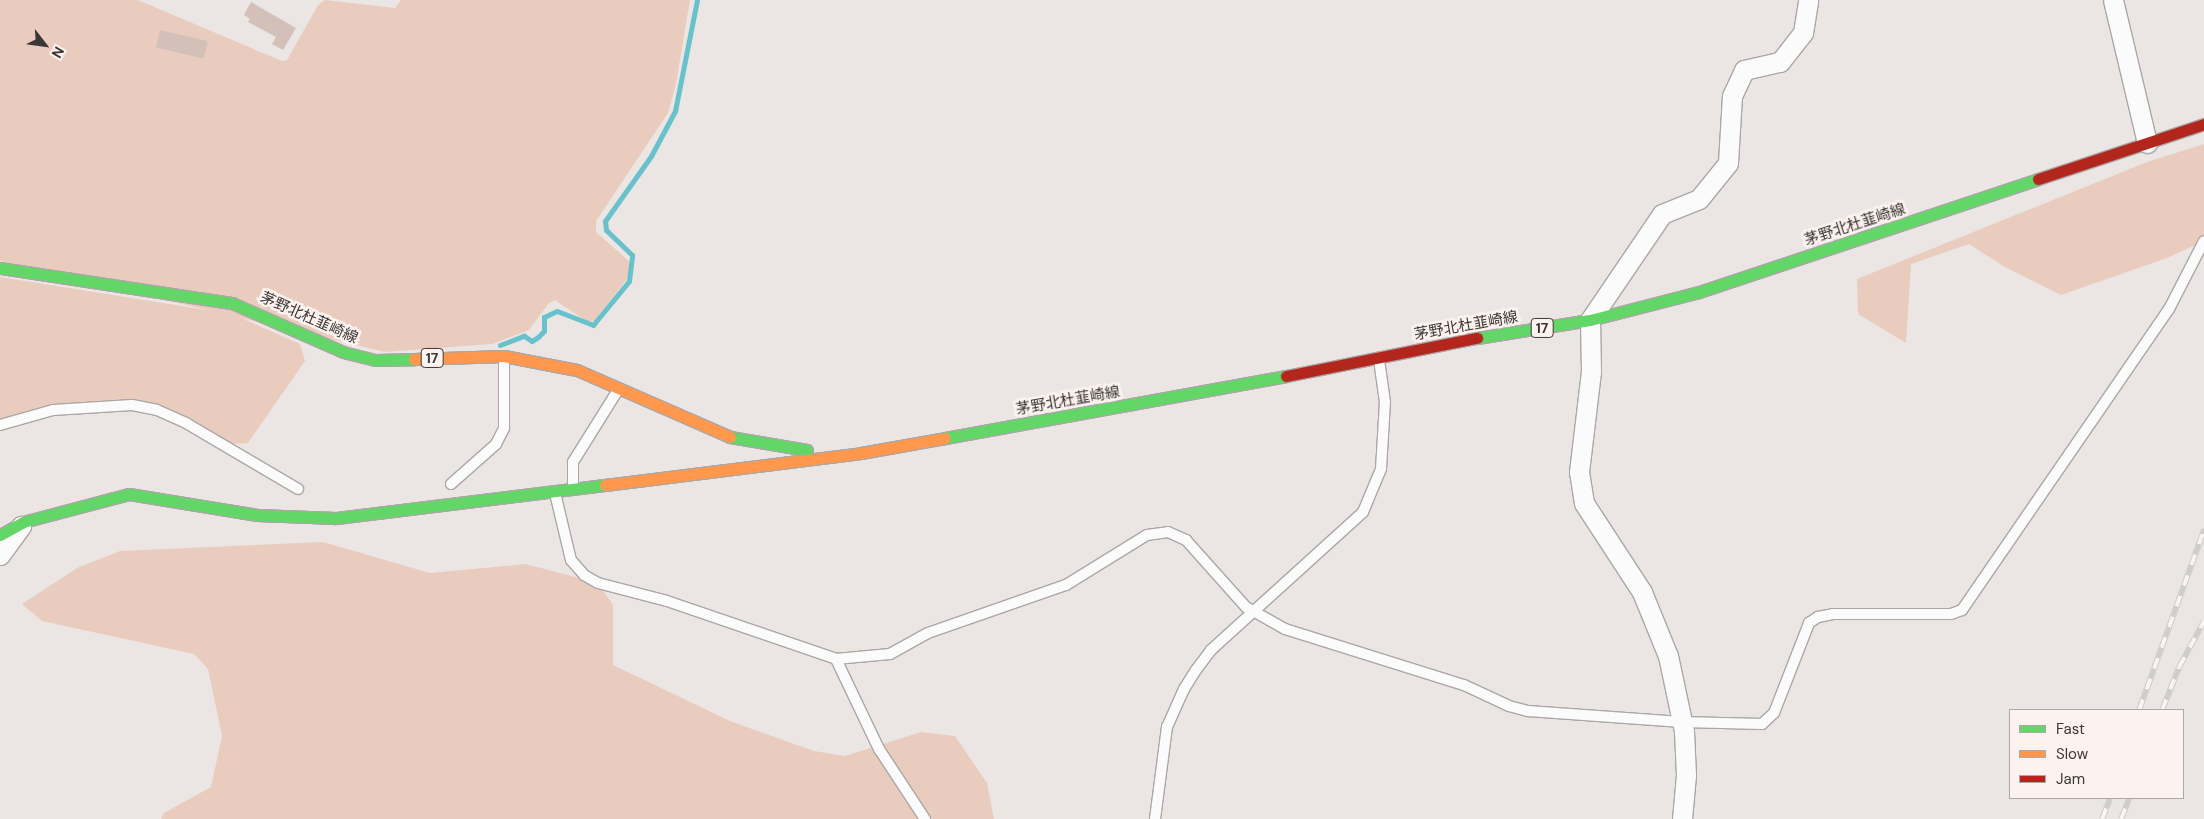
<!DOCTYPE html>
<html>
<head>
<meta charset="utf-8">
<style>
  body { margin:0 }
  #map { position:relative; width:2204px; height:819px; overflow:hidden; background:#ebe6e4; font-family:"DM Sans","Noto Sans JP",sans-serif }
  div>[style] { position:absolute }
  .green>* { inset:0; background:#eaccbf }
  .stream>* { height:5px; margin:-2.5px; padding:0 2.5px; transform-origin:2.5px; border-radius:2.5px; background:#68c1cb }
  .building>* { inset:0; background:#d3c1b9; transform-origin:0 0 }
  .roads { filter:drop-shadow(1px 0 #aba7a6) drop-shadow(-1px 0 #aba7a6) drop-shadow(0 1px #aba7a6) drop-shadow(0 -1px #aba7a6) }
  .lane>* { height:10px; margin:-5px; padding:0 5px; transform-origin:5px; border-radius:5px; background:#fcfbfb }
  .street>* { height:19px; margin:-9.5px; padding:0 9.5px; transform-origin:9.5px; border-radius:9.5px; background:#fcfbfb }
  .fast>* { height:11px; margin:-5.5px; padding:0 5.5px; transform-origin:5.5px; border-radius:5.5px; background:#63d668 }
  .slow>* { height:11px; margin:-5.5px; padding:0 5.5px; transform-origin:5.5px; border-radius:5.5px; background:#ff974d }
  .jam>* { height:11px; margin:-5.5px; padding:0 5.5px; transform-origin:5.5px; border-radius:5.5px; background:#b3261e }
  .rail>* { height:5.5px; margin-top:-2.75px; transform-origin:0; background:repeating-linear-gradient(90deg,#fcf2ef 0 11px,#cecccc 0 22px); box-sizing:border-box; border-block:1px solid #cecccc }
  span { translate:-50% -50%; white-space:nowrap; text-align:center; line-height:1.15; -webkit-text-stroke:5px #fcf2ef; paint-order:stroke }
  .shield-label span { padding:1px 4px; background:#fcf2ef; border:1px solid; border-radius:4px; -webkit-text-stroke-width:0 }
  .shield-label { font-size:14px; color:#3a3735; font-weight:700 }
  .street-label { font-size:15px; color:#3a3735 }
  .legend { position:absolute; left:2009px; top:709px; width:175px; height:90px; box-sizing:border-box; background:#fcf2ef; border:1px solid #aea7a5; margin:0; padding:6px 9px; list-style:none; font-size:15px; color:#3a3735 }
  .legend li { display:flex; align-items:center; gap:10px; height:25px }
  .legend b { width:25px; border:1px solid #aea7a5 }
  .north { position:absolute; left:20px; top:20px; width:50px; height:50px; -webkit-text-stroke:4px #fcf2ef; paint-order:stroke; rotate:120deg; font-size:14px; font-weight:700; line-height:20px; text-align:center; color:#3a3735 }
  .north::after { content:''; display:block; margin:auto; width:18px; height:22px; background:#3a3735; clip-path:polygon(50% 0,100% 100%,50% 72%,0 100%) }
</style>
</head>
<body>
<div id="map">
  <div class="green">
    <i style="clip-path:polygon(0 0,138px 0,282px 61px,287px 60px,318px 5px,325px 0,395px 8px,401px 0,690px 0,676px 84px,668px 113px,596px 221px,596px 232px,631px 263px,630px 275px,594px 321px,586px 321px,555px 300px,549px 303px,529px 330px,492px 344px,385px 352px,0 261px)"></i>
    <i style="clip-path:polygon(2204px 144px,2204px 241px,2167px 258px,2061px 295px,2003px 266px,1969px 244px,1911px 264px,1906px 343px,1858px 314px,1857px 279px,2147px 162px)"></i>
    <i style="clip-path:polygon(0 277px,232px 314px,300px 344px,305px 361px,248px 443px,232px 444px,158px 405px,126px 399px,49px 406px,0 420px)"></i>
    <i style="clip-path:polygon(323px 542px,430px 573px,526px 564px,598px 583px,613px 605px,613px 665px,730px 721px,814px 751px,845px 756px,921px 732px,955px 736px,987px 783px,994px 819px,161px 819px,164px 813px,211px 787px,222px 736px,208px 669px,194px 654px,42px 621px,22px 604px,77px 568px,120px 551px)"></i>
  </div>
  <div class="stream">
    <i style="left:500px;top:345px;width:26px;rotate:-21deg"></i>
    <i style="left:524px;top:336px;width:9px;rotate:32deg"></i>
    <i style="left:532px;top:341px;width:7px;rotate:-34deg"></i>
    <i style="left:538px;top:337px;width:8px;rotate:-45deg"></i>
    <i style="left:544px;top:331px;width:14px;rotate:-90deg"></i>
    <i style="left:544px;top:317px;width:14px;rotate:-25deg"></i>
    <i style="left:557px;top:311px;width:39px;rotate:21deg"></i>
    <i style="left:593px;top:325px;width:57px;rotate:-50.7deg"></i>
    <i style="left:629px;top:281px;width:26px;rotate:-83deg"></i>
    <i style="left:632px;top:255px;width:36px;rotate:-136deg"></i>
    <i style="left:606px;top:230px;width:9px;rotate:-96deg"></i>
    <i style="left:605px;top:221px;width:80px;rotate:-54.7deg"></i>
    <i style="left:651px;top:156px;width:51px;rotate:-61.9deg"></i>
    <i style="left:675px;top:111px;width:113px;rotate:-78.8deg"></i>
  </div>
  <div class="building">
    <i style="clip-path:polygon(251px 2px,296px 28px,283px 50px,272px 44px,276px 37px,248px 22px,250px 19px,244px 15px)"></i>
    <i style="left:160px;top:30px;width:49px;height:18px;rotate:13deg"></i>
  </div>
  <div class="roads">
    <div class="lane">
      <i style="left:0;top:425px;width:55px;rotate:-15.8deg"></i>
      <i style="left:53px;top:410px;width:79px;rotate:-3.6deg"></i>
      <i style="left:132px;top:405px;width:25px;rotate:11deg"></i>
      <i style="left:157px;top:410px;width:32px;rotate:24deg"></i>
      <i style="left:186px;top:423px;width:130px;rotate:30.5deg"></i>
      <i style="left:451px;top:484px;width:60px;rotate:-41.6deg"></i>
      <i style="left:496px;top:444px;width:18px;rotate:-63deg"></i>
      <i style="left:504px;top:428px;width:72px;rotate:-90deg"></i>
      <i style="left:573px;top:487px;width:25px;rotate:-90deg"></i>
      <i style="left:573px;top:462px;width:85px;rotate:-58deg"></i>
      <i style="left:555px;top:493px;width:69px;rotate:76.6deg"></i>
      <i style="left:571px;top:560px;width:20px;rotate:49deg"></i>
      <i style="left:584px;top:575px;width:16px;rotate:30deg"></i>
      <i style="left:598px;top:583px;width:71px;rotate:14.6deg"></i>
      <i style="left:667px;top:601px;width:179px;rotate:18.9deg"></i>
      <i style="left:836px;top:659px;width:100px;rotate:64.5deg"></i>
      <i style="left:879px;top:749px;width:84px;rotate:56.7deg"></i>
      <i style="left:836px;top:659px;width:54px;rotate:-5.3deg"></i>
      <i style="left:890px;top:654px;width:43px;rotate:-28.9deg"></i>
      <i style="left:928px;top:633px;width:146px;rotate:-19.2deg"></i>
      <i style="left:1066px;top:585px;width:95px;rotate:-31.7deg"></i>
      <i style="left:1147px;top:535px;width:21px;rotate:-8deg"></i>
      <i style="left:1168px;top:532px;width:20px;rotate:24deg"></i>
      <i style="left:1186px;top:540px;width:90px;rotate:48.2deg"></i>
      <i style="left:1246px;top:607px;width:45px;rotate:29.4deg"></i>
      <i style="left:1285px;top:629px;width:188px;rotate:17.4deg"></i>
      <i style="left:1464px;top:685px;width:50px;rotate:25deg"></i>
      <i style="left:1509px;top:706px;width:20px;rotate:15deg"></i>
      <i style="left:1528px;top:711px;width:154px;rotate:4.1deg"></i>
      <i style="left:1682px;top:722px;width:80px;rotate:1.4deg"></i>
      <i style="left:1762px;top:724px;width:16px;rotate:-43deg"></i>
      <i style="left:1774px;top:713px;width:97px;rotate:-68.7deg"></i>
      <i style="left:1809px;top:623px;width:11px;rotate:-34deg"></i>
      <i style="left:1818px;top:617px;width:15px;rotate:-11deg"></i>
      <i style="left:1833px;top:614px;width:118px"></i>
      <i style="left:1951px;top:614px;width:12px;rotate:-20deg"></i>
      <i style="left:1962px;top:610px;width:365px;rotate:-55.5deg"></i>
      <i style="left:2169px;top:309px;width:76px;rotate:-62.8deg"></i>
      <i style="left:1155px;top:819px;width:93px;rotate:-82.6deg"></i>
      <i style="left:1167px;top:727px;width:42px;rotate:-65.9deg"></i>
      <i style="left:1184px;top:689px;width:22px;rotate:-58deg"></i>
      <i style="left:1196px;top:670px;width:25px;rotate:-53deg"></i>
      <i style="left:1211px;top:650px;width:205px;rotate:-42.2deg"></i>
      <i style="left:1363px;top:512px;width:47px;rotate:-67.3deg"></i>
      <i style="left:1381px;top:469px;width:67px;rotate:-86.6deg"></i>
      <i style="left:1385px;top:402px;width:42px;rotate:-98.1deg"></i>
    </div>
    <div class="street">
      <i style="left:2113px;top:0;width:147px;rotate:76.6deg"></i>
      <i style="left:0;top:555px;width:36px;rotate:-54deg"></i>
      <i style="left:1682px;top:819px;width:44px;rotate:-84.8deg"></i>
      <i style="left:1686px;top:775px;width:44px;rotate:-92.6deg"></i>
      <i style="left:1684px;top:731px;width:77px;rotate:-102deg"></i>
      <i style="left:1668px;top:656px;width:69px;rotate:-112.1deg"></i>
      <i style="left:1642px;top:592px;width:106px;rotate:-123.1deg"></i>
      <i style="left:1584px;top:503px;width:31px;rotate:-99deg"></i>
      <i style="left:1579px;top:472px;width:101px;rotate:-83.2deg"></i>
      <i style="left:1591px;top:372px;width:52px;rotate:-91.1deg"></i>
      <i style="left:1590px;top:320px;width:128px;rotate:-55.8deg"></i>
      <i style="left:1662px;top:214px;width:40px;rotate:-22deg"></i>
      <i style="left:1699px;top:199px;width:46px;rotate:-51.1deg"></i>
      <i style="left:1728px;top:163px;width:67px;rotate:-86.6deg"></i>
      <i style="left:1732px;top:96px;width:29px;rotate:-65deg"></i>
      <i style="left:1744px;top:70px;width:37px;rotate:-13deg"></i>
      <i style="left:1780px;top:62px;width:37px;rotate:-52deg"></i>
      <i style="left:1803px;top:33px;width:33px;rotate:-81deg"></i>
    </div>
    <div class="fast">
      <i style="left:0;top:268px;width:235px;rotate:8.6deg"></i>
      <i style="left:232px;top:303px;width:121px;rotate:23.8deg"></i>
      <i style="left:343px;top:352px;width:33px;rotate:14deg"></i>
      <i style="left:375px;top:360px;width:39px;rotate:-1deg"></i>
      <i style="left:1477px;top:338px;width:114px;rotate:-9.1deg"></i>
      <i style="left:1590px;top:320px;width:113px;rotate:-14.4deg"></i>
      <i style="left:1699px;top:292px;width:357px;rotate:-18.4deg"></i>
      <i style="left:730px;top:437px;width:78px;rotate:9.6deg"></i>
      <i style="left:945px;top:438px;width:347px;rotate:-10.3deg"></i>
      <i style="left:0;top:535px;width:26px;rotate:-29deg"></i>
      <i style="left:23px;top:522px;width:110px;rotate:-14.8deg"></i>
      <i style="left:129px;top:494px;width:130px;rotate:9.3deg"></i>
      <i style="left:257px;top:515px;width:79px;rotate:2.2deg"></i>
      <i style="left:336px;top:518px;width:271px;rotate:-7deg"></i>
    </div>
    <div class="slow">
      <i style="left:414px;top:359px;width:90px;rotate:-1.9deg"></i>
      <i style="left:504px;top:356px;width:74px;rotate:10.9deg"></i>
      <i style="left:577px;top:370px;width:167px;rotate:23.6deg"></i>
      <i style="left:605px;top:485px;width:258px;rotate:-7.1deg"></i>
      <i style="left:861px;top:453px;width:85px;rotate:-10.1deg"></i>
    </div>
    <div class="jam">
      <i style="left:2038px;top:179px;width:175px;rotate:-18.3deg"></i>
      <i style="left:1286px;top:376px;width:195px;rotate:-11.3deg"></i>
    </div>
  </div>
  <div class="rail">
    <i style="left:2139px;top:710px;width:192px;rotate:-70.2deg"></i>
    <i style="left:2162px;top:710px;width:46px;rotate:-68.4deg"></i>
    <i style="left:2179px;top:667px;width:52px;rotate:-61.5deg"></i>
    <i style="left:2102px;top:819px;width:22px;rotate:-69deg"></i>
    <i style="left:2121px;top:819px;width:22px;rotate:-69deg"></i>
  </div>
  <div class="shield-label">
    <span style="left:1542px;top:328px">17</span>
    <span style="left:432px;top:358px">17</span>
  </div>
  <div class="street-label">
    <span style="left:1855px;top:225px;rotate:-18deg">茅野北杜韮崎線</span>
    <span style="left:309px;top:318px;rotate:24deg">茅野北杜韮崎線</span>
    <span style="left:1466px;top:326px;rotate:-10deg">茅野北杜韮崎線</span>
    <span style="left:1068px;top:401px;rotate:-10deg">茅野北杜韮崎線</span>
  </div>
  <ul class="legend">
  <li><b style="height:6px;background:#63d668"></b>Fast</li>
  <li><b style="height:6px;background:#ff974d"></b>Slow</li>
  <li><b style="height:6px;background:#b3261e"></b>Jam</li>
  </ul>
  <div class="north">N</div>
</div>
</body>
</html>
